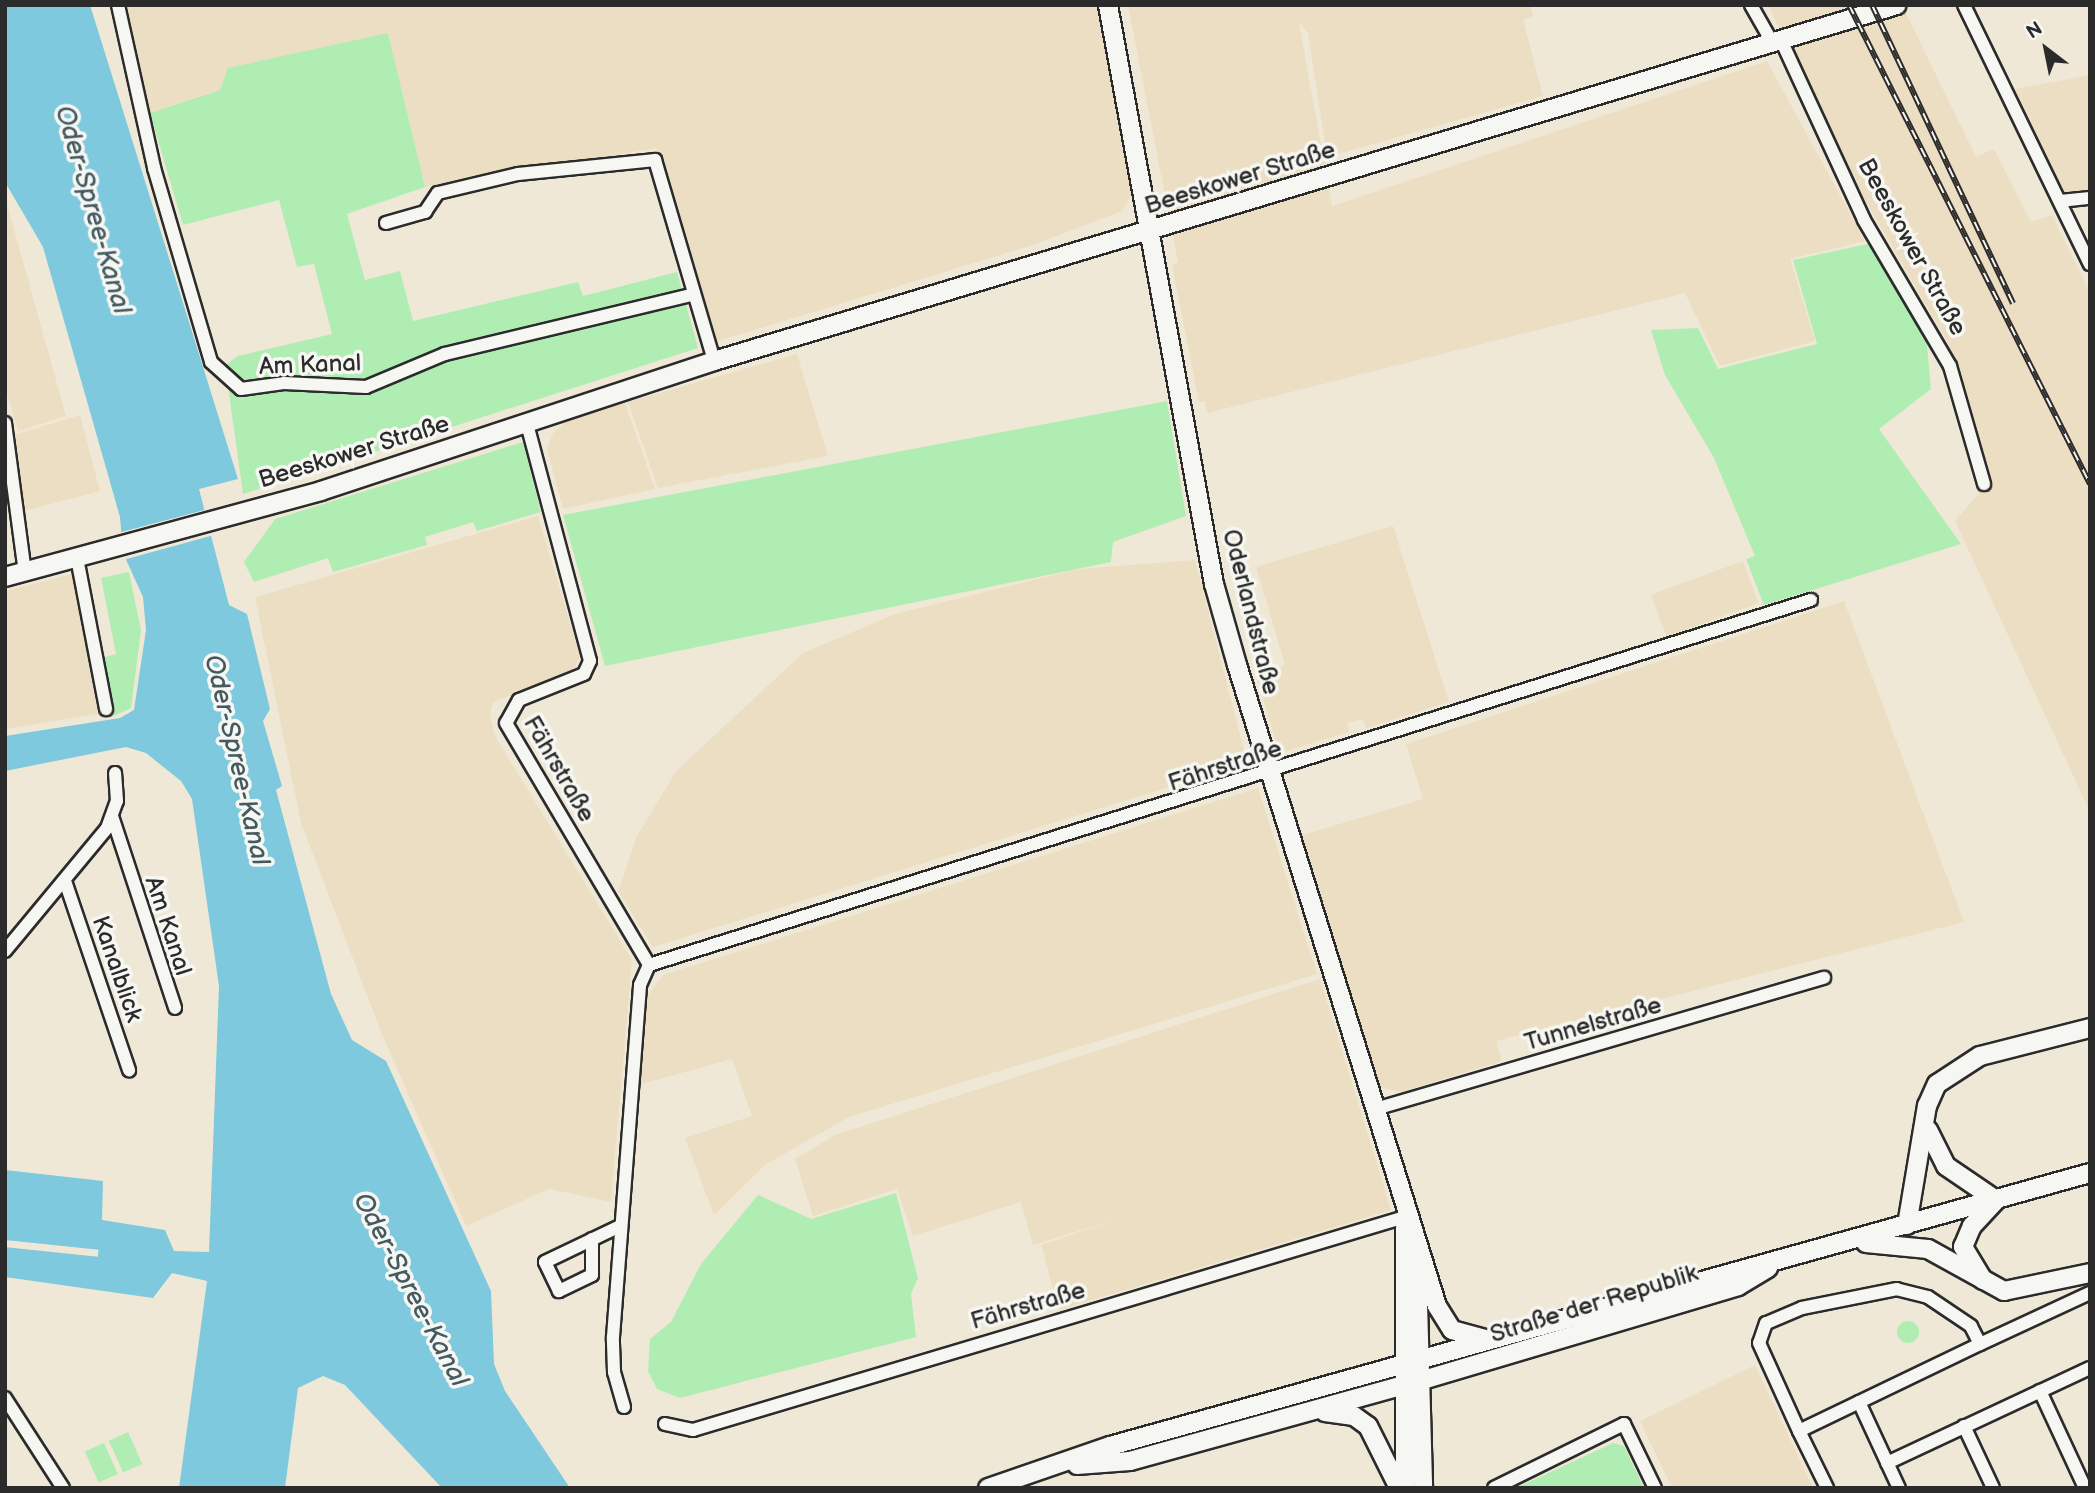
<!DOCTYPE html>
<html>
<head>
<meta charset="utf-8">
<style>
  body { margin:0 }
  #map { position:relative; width:2095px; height:1493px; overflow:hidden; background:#f0e8d6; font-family:"Balsamiq Sans",sans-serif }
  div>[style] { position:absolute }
  .built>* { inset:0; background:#ecdec3; transform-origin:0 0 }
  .green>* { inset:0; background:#b0edb3; transform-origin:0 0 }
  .round { border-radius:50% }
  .water>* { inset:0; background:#7ec9dd }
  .pier>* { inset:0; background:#f0e8d6; transform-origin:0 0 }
  .roads { filter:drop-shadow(2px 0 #2b2b2b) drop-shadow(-2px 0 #2b2b2b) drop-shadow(0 2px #2b2b2b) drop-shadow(0 -2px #2b2b2b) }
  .street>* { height:12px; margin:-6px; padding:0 6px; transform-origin:6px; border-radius:6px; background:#f6f6f2 }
  .secondary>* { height:18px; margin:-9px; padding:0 9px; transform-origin:9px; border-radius:9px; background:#f6f6f2 }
  .rail>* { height:6px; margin-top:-3px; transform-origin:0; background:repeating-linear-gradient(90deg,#f6f6f2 0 10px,#2b2b2b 0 20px); box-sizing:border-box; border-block:2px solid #2b2b2b }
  span { translate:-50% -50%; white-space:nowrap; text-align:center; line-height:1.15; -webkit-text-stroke:7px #f6f6f2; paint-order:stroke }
  .street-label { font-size:24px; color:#2b2b2b }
  .water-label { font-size:26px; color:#445a60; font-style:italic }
  .frame { position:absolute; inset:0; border:7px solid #2b2b2b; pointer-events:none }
  .north { position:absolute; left:2011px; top:14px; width:70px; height:70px; -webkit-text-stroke:5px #f6f6f2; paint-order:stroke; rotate:328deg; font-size:19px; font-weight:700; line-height:28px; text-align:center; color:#2b2b2b }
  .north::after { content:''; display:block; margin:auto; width:24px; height:32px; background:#2b2b2b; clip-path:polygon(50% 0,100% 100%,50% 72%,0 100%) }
</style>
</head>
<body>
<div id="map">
  <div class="built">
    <i style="clip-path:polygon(123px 5px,1098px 5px,1132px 194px,1122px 211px,1036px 244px,715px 342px,656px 148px,425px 187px,388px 33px,150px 113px)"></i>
    <i style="clip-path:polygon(1128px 5px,1530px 5px,1533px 16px,1523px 20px,1543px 96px,1327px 157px,1308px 33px,1299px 23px,1332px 206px,1767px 61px,1865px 241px,1790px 259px,1815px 341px,1720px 366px,1685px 293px,1207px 413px,1205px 401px,1199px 402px,1172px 265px,1178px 262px)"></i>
    <i style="clip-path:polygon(1768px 5px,1902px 5px,1976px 157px,1994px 149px,2031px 222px,2052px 215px,2090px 292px,2090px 812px,1955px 521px,1989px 482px,1948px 343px,1865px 200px)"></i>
    <i style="clip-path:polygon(2090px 75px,2090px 190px,2065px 193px,2015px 89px)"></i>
    <i style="clip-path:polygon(5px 197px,66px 416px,18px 431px,5px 387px)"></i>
    <i style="clip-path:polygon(797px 354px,828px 456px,658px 488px,628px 402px)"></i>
    <i style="clip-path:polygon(625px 403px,655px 489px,563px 509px,547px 449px,553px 433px,567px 420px)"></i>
    <i style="clip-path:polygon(80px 415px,100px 491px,24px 511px,14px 435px)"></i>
    <i style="clip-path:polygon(538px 516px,580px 656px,573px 672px,493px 702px,490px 716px,495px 736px,632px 960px,611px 1202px,549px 1189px,466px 1226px,381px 1032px,301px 823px,255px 597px)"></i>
    <i style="clip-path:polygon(1393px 526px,1449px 702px,1366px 728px,1363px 719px,1347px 723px,1349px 732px,1286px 751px,1277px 745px,1256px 676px,1285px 665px,1256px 567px)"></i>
    <i style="clip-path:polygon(1195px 560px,1246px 758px,1240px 765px,653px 947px,618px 891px,637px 836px,677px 770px,803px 653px,895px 614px,1078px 569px)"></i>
    <i style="left:1743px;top:561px;width:45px;height:98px;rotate:70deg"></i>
    <i style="clip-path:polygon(72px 574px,98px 714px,5px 729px,5px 591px)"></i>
    <i style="clip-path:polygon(1844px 601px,1964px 922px,1496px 1041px,1502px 1061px,1401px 1092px,1380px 1087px,1299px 836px,1423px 799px,1406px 744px)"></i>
    <i style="clip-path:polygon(1258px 788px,1317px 974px,849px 1117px,765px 1165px,714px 1215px,685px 1138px,752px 1116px,732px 1059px,638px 1085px,648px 995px,663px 975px)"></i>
    <i style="clip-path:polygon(1320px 979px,1391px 1210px,1059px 1310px,1041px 1245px,1121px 1218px,1033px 1245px,1021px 1202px,913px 1236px,897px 1189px,813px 1216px,795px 1159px,835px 1135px)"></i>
    <i style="clip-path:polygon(1755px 1365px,1813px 1488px,1672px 1488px,1640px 1421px)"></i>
  </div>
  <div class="green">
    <i style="clip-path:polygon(388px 33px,425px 187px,347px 214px,365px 280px,400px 271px,413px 321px,578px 282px,583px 296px,677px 272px,698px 348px,243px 494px,225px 365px,238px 356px,332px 334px,314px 264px,297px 267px,279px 200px,183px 225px,150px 113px,220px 90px,228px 68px)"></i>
    <i style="clip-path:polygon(1872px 243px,1926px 335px,1931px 389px,1879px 429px,1961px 544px,1764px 605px,1746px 559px,1755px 556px,1714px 458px,1665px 375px,1651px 330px,1698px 328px,1718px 369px,1817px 344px,1793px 260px)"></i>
    <i style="clip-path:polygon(1167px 401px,1186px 516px,1113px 542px,1111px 562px,605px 666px,563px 515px)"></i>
    <i style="clip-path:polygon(523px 442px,541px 512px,477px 531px,473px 522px,425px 537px,427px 545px,333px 572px,328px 558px,254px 582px,244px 562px,275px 519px)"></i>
    <i style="clip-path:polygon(129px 572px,141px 630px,131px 708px,114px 716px,102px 658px,116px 654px,101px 578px)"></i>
    <i style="clip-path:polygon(896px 1193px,918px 1278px,911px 1294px,916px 1337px,680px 1398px,657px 1389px,648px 1371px,650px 1339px,671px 1322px,701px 1264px,758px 1195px,811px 1219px)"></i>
    <i class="round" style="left:1897px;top:1321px;width:22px;height:22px"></i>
    <i style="left:128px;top:1432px;width:35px;height:21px;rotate:66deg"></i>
    <i style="left:104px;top:1443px;width:34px;height:21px;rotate:66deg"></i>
    <i style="clip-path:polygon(1613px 1443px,1624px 1446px,1644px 1488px,1516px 1488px)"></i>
  </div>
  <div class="water">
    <i style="clip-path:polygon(5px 5px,90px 5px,238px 479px,199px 489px,229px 605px,247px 614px,270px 709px,263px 721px,282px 786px,276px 790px,331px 994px,352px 1040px,386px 1061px,491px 1291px,494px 1364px,505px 1391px,570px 1488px,442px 1488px,345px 1385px,323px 1376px,298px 1388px,285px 1488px,179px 1488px,207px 1281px,172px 1273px,153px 1298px,5px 1277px,5px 1170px,103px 1181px,102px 1220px,165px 1230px,174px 1251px,209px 1252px,219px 986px,192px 799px,181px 781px,146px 753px,126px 747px,5px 771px,5px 736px,120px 718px,134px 710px,146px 630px,143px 597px,123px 553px,120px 517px,43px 247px,5px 182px)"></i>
  </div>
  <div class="pier">
    <i style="clip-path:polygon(208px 509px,214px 535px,123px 560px,120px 554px,118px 533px)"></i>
    <i style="left:5px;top:1240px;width:94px;height:7px;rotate:6deg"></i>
  </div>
  <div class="roads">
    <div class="street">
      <i style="left:118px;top:5px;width:167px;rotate:77.5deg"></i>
      <i style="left:154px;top:168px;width:202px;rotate:73.6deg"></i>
      <i style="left:211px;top:362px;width:40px;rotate:42deg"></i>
      <i style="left:241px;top:389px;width:43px;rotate:-7.9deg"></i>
      <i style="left:284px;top:383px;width:82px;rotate:2.8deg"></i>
      <i style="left:366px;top:387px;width:86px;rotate:-22.7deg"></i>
      <i style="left:445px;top:354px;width:256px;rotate:-13.5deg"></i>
      <i style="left:1751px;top:5px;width:43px;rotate:60.4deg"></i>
      <i style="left:1964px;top:5px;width:288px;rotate:64.1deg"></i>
      <i style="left:1781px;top:40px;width:198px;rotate:65.2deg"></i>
      <i style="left:1864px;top:220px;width:169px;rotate:59.5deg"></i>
      <i style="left:1950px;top:366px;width:123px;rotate:73.9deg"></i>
      <i style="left:2060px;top:201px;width:30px;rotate:-6deg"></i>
      <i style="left:386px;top:223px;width:41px;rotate:-15.8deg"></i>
      <i style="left:425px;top:212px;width:23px;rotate:-56deg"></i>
      <i style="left:438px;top:193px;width:82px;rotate:-13.4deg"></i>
      <i style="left:518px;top:174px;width:138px;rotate:-5.8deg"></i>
      <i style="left:655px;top:160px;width:209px;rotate:73.6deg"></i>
      <i style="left:5px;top:423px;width:150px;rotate:82.4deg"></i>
      <i style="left:527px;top:424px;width:245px;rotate:75.1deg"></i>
      <i style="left:590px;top:661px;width:14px;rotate:115deg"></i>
      <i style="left:584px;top:674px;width:70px;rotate:158.2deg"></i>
      <i style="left:519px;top:700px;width:26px;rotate:119deg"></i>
      <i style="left:506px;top:723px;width:281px;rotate:59.4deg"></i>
      <i style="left:77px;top:558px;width:154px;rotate:79.1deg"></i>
      <i style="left:112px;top:816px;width:202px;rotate:71.8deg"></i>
      <i style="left:65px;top:881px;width:200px;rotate:71.3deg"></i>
      <i style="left:5px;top:951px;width:160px;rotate:-50.3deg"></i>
      <i style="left:107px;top:828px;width:29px;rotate:-70deg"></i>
      <i style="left:117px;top:801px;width:28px;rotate:-94deg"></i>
      <i style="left:1375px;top:1109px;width:468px;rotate:-16.3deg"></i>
      <i style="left:592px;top:1239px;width:36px;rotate:90deg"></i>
      <i style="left:592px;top:1275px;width:37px;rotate:154deg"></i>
      <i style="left:559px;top:1291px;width:32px;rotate:-116deg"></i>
      <i style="left:545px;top:1262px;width:83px;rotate:-25.6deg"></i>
      <i style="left:1980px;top:1344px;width:121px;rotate:-24.9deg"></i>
      <i style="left:2040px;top:1391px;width:107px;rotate:65.1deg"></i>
      <i style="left:5px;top:1398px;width:107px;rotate:57.2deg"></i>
      <i style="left:1859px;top:1402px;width:95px;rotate:65.1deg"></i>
      <i style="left:624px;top:1407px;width:36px;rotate:-106deg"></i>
      <i style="left:614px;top:1372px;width:35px;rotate:-92deg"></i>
      <i style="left:613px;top:1337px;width:353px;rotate:-85.6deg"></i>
      <i style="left:640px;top:985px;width:22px;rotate:-66deg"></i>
      <i style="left:649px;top:965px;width:1218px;rotate:-17.44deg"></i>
      <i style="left:665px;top:1424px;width:29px;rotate:12deg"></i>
      <i style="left:693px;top:1430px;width:743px;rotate:-16.65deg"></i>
      <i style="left:1964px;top:1426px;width:68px;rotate:64.9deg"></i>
      <i style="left:1799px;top:1431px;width:201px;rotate:-25.7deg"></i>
      <i style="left:1980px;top:1344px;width:20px;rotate:-117deg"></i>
      <i style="left:1971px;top:1326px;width:52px;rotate:-146deg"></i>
      <i style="left:1928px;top:1297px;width:32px;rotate:-166deg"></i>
      <i style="left:1897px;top:1289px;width:97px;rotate:168.7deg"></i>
      <i style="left:1802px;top:1308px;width:39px;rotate:157deg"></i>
      <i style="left:1766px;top:1323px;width:21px;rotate:109deg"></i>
      <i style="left:1759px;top:1343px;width:97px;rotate:65.6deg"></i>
      <i style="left:1799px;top:1431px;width:64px;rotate:63.8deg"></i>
      <i style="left:1887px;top:1463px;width:224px;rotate:-25.1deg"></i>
      <i style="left:1494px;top:1488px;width:145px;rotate:-26.2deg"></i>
      <i style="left:1624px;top:1424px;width:71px;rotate:64.2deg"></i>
    </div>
    <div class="secondary">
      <i style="left:1108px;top:5px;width:589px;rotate:79.63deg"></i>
      <i style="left:1214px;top:584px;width:84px;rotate:74.1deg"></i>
      <i style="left:1237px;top:665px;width:671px;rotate:72.67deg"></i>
      <i style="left:1437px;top:1306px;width:28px;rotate:58deg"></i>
      <i style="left:1452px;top:1330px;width:38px;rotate:15deg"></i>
      <i style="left:5px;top:577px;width:327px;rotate:-15.2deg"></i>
      <i style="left:321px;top:491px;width:414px;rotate:-18.3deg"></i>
      <i style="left:714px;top:361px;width:1235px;rotate:-16.75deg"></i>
      <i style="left:1928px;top:1130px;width:40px;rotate:63.4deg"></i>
      <i style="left:1946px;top:1166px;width:60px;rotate:34.2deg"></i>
      <i style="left:1907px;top:1225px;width:121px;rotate:-80.5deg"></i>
      <i style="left:1927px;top:1106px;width:24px;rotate:-66deg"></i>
      <i style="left:1937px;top:1084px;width:51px;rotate:-33.1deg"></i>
      <i style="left:1980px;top:1056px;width:114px;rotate:-14.3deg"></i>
      <i style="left:1405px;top:1228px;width:260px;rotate:90deg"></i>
      <i style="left:1866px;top:1243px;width:62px;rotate:5.5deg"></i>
      <i style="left:1928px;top:1249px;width:87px;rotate:28.9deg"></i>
      <i style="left:2004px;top:1291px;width:88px;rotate:-11.8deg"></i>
      <i style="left:1417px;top:1267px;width:221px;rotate:88.4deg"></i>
      <i style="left:1983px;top:1280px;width:39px;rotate:-121deg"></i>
      <i style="left:1963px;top:1247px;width:23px;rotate:-67deg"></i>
      <i style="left:1972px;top:1226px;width:35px;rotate:-47deg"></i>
      <i style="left:1325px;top:1412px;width:29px;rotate:8deg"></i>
      <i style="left:1354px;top:1416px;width:17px;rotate:36deg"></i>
      <i style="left:1368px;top:1426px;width:69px;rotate:63.4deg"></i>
      <i style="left:1077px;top:1465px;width:53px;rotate:-4.3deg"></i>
      <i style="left:1130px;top:1461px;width:304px;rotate:-15.5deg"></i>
      <i style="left:1423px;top:1380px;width:329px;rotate:-16.6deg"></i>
      <i style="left:1738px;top:1286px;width:35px;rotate:-31deg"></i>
      <i style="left:988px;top:1488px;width:129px;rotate:-19deg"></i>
      <i style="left:1110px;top:1446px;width:1017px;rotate:-15.57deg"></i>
    </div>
  </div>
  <div class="rail">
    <i style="left:1849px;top:5px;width:536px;rotate:63.29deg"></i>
    <i style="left:1872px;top:5px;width:330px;rotate:64.7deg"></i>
  </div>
  <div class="street-label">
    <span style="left:1240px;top:178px;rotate:-17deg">Beeskower Straße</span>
    <span style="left:1912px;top:247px;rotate:61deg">Beeskower Straße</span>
    <span style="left:310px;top:365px;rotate:-2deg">Am Kanal</span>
    <span style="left:354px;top:452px;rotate:-17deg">Beeskower Straße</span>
    <span style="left:1251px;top:612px;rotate:76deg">Oderlandstraße</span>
    <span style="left:1225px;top:766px;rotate:-18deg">Fährstraße</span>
    <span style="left:559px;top:769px;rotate:60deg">Fährstraße</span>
    <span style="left:168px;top:926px;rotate:72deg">Am Kanal</span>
    <span style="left:117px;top:969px;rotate:71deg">Kanalblick</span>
    <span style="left:1593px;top:1024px;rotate:-16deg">Tunnelstraße</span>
    <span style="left:1594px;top:1304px;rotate:-17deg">Straße der Republik</span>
    <span style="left:1028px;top:1306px;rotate:-16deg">Fährstraße</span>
  </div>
  <div class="water-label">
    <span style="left:92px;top:210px;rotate:74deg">Oder-Spree-Kanal</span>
    <span style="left:236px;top:760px;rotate:77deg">Oder-Spree-Kanal</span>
    <span style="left:410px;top:1290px;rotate:62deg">Oder-Spree-Kanal</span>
  </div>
  <div class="frame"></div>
  <div class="north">N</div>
</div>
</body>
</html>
